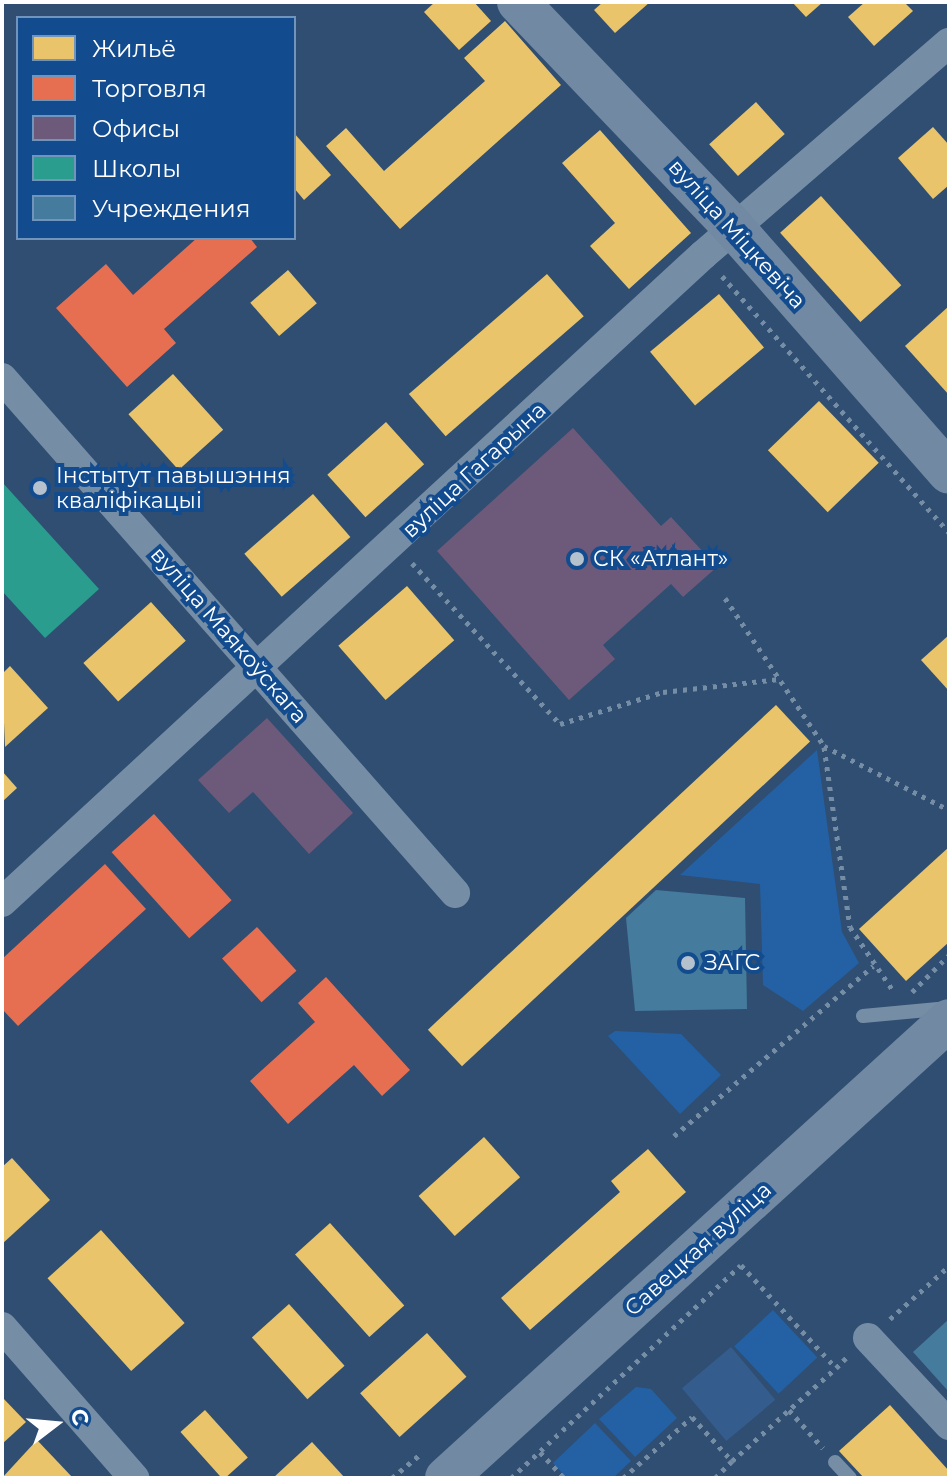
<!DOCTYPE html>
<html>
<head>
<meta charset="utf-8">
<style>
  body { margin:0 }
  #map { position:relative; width:951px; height:1480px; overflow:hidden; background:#2f4e72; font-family:Montserrat,sans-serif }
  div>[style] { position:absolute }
  .green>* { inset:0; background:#2361a4; transform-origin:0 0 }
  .water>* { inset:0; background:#345d8d; transform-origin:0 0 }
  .homes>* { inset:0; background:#e9c46a; transform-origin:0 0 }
  .shops>* { inset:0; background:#e76f51; transform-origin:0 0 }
  .offices>* { inset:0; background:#6d597a }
  .schools>* { inset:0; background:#2a9d8f }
  .public>* { inset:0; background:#457b9d }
  .path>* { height:5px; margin-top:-2.5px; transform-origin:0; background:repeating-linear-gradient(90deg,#768da6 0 4px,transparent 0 10px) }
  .lane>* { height:14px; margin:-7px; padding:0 7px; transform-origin:7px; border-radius:7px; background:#768da6 }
  .street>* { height:30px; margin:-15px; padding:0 15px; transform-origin:15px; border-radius:15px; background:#768da6 }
  .secondary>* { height:42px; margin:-21px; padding:0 21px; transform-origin:21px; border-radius:21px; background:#7189a2 }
  .dots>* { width:22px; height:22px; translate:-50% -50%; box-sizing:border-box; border:4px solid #124c8f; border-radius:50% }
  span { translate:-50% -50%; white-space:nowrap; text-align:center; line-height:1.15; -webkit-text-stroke:8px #124c8f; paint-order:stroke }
  .street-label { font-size:22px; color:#fff }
  .poi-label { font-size:22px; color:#fff }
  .left { translate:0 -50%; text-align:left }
  .frame { position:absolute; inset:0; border:4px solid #fff; pointer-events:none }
  .legend { position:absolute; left:16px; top:16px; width:280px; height:224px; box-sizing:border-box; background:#124c8f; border:2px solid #7194bc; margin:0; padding:10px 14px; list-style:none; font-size:24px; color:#fff }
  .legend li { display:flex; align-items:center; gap:16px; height:40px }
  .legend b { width:40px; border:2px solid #7194bc }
  .north { position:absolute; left:16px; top:1384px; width:80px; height:80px; -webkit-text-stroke:6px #124c8f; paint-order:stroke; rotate:74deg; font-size:22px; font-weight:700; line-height:32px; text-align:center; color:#fff }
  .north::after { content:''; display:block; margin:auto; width:28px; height:36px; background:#fff; clip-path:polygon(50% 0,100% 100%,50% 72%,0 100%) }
</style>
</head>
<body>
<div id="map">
  <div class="green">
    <i style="clip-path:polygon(817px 750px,842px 932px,859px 963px,803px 1011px,763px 985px,760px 884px,680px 875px)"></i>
    <i style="clip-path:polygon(615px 1031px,681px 1034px,721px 1075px,680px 1114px,608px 1036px)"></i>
    <i style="left:773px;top:1310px;width:65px;height:53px;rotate:47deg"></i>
    <i style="clip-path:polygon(636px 1387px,651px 1389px,677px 1418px,635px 1457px,599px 1419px)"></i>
    <i style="clip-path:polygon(595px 1423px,631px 1461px,613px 1478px,567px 1478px,553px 1463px)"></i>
  </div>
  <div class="water">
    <i style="left:731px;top:1347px;width:69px;height:64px;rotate:50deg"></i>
  </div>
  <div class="homes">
    <i style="clip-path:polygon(435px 2px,474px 2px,491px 21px,459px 50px,424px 12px)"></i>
    <i style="clip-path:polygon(603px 2px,650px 2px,615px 33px,594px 10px)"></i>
    <i style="clip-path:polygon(792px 2px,823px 2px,806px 17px)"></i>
    <i style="clip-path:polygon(865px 2px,904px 2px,913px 11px,874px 46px,848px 17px)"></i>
    <i style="clip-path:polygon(505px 21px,561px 85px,400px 229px,326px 146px,346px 128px,384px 171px,485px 81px,464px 58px)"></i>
    <i style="left:756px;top:102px;width:43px;height:63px;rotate:48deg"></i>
    <i style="clip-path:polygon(933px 127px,949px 145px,949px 185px,933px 199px,898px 158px)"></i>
    <i style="clip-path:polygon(600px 130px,691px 233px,629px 289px,590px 246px,615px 223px,562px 163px)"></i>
    <i style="clip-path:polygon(294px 133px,331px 175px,304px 200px,294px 188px)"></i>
    <i style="left:821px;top:196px;width:120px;height:55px;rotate:48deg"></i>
    <i style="left:288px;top:270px;width:44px;height:50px;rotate:49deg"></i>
    <i style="left:547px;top:274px;width:56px;height:183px;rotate:49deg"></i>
    <i style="left:719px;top:294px;width:70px;height:90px;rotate:50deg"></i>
    <i style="clip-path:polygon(949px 306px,949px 395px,905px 346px)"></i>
    <i style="left:173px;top:374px;width:75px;height:60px;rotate:48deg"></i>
    <i style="left:819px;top:401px;width:86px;height:71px;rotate:46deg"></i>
    <i style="left:386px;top:422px;width:57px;height:79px;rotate:48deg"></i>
    <i style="left:313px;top:494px;width:57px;height:91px;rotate:49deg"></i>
    <i style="left:407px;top:586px;width:72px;height:91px;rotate:49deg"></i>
    <i style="left:151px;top:602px;width:52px;height:91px;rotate:48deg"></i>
    <i style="clip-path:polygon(949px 635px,949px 691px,921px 660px)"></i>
    <i style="clip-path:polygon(10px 666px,48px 708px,5px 747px,2px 674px)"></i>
    <i style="left:776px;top:705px;width:50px;height:476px;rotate:47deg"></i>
    <i style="clip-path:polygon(2px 771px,17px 788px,2px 802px)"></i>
    <i style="clip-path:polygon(949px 847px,949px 942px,906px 981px,859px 929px)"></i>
    <i style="left:484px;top:1137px;width:54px;height:88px;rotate:48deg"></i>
    <i style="clip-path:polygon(648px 1149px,686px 1192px,530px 1330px,501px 1298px,620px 1192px,611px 1181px)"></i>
    <i style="clip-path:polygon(12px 1158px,50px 1200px,2px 1244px,2px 1167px)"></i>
    <i style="left:330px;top:1223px;width:111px;height:47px;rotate:48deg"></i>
    <i style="left:101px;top:1230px;width:125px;height:72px;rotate:48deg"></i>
    <i style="left:289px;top:1304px;width:83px;height:50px;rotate:48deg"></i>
    <i style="left:427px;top:1333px;width:59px;height:90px;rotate:48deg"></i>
    <i style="clip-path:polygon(2px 1397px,26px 1422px,2px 1444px)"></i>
    <i style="clip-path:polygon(890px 1405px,949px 1471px,949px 1478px,864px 1478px,839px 1451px)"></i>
    <i style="left:205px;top:1410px;width:64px;height:33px;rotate:48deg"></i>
    <i style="clip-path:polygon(37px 1440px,73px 1478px,2px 1478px)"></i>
    <i style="clip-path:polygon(312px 1442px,345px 1478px,273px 1478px)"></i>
  </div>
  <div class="shops">
    <i style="clip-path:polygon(197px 238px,250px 238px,257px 247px,164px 329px,176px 343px,127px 387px,56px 308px,106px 264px,133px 295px)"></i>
    <i style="left:154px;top:814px;width:116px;height:57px;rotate:48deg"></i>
    <i style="clip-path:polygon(105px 864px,146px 909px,18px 1026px,2px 1009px,2px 959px)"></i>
    <i style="left:257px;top:927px;width:59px;height:47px;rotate:48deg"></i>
    <i style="clip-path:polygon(326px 977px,410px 1070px,382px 1096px,354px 1065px,288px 1124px,250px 1081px,315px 1022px,298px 1003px)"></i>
  </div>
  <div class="offices">
    <i style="clip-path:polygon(573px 428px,661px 526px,671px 517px,717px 567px,683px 597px,671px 584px,603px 645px,615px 659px,569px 700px,437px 551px)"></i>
    <i style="clip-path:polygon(267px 718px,353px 813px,309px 854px,253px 792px,229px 813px,198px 780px)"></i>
  </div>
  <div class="schools">
    <i style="clip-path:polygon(2px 482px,99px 589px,45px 638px,2px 591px)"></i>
  </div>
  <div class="public">
    <i style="clip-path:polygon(656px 890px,745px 898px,747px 1009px,635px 1011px,626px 918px)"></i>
    <i style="clip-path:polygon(949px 1319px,949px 1392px,913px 1352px)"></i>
  </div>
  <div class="path">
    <i style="left:722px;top:276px;width:343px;rotate:48.5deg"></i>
    <i style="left:412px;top:563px;width:219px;rotate:47.4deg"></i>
    <i style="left:560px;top:724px;width:108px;rotate:-17.3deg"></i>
    <i style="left:663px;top:692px;width:117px;rotate:-6.4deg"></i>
    <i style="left:725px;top:598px;width:178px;rotate:56.2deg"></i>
    <i style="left:824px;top:746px;width:140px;rotate:27.1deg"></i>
    <i style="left:824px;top:747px;width:182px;rotate:81.8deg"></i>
    <i style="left:850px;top:927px;width:78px;rotate:55.9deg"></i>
    <i style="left:912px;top:992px;width:52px;rotate:-45deg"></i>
    <i style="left:674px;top:1136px;width:262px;rotate:-40.5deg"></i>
    <i style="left:890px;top:1319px;width:79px;rotate:-41.9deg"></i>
    <i style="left:789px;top:1410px;width:51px;rotate:48.2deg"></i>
    <i style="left:540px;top:1452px;width:35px;rotate:47deg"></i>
    <i style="left:392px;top:1478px;width:35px;rotate:-40deg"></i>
    <i style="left:511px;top:1478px;width:313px;rotate:-42.8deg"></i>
    <i style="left:741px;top:1265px;width:140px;rotate:47.3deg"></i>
    <i style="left:836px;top:1368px;width:18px;rotate:-45deg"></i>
    <i style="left:623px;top:1478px;width:92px;rotate:-41.5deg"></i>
    <i style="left:692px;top:1417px;width:59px;rotate:47.7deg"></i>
    <i style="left:732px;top:1461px;width:140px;rotate:-41.8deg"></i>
    <i style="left:715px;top:1478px;width:24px;rotate:-45deg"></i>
  </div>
  <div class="lane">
    <i style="left:863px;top:1016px;width:86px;rotate:-5.3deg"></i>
    <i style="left:835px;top:1462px;width:22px;rotate:47deg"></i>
  </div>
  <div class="street">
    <i style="left:2px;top:378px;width:686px;rotate:48.66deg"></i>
    <i style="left:2px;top:902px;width:954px;rotate:-42.71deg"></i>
    <i style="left:703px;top:255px;width:325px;rotate:-40.8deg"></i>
    <i style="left:2px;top:1327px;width:201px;rotate:48.8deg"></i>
    <i style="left:868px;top:1338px;width:119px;rotate:47deg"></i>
  </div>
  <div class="secondary">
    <i style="left:518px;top:2px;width:311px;rotate:46.3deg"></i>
    <i style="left:733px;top:227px;width:327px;rotate:48.7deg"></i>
    <i style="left:446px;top:1478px;width:680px;rotate:-42.32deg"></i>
  </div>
  <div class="dots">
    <i style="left:40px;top:488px;background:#b6c1ce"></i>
    <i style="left:577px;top:559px;background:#b6c1ce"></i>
    <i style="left:688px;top:963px;background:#b6c1ce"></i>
  </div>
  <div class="street-label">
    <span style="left:737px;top:234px;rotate:48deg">вуліца Міцкевіча</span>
    <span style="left:474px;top:470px;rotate:-43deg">вуліца Гагарына</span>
    <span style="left:229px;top:635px;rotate:49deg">вуліца Маякоўскага</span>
    <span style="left:698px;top:1249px;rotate:-42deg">Савецкая вуліца</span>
  </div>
  <div class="poi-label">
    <span class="left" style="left:56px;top:488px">Інстытут павышэння<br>кваліфікацыі</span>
    <span class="left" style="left:593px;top:559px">СК «Атлант»</span>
    <span class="left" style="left:704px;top:963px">ЗАГС</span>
  </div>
  <div class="frame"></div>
  <ul class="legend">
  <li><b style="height:22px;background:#e9c46a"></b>Жильё</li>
  <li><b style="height:22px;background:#e76f51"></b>Торговля</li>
  <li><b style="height:22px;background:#6d597a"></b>Офисы</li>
  <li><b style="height:22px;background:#2a9d8f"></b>Школы</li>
  <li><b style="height:22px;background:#457b9d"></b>Учреждения</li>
  </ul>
  <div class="north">С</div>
</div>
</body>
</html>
